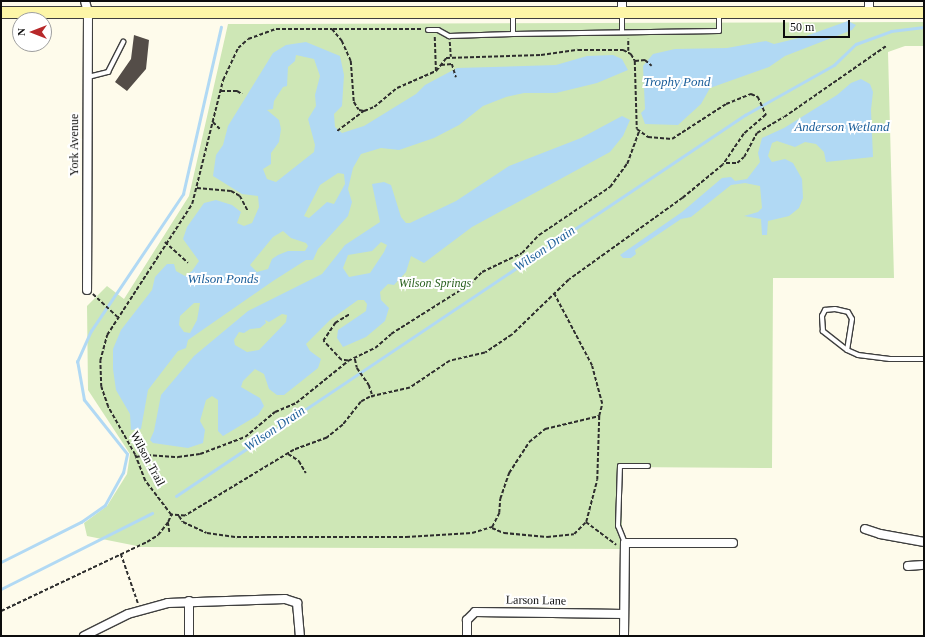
<!DOCTYPE html>
<html>
<head>
<meta charset="utf-8">
<style>
  body { margin:0 }
  #map { position:relative; width:925px; height:637px; overflow:hidden; background:#fefbeb; font-family:Georgia,serif }
  div>[style] { position:absolute }
  .green>* { inset:0; background:#cee7b6 }
  .water>* { inset:0; background:#b1d9f4 }
  .stream>* { height:2.5px; margin:-1.25px; padding:0 1.25px; transform-origin:1.25px; border-radius:1.25px; background:#b1d9f4 }
  .building>* { inset:0; background:#544d48 }
  .path>* { height:1.5px; margin-top:-0.75px; transform-origin:0; background:repeating-linear-gradient(90deg,#2e2e2e 0 4px,transparent 0 6px) }
  .roads { filter:drop-shadow(1px 0 #3f3f3f) drop-shadow(-1px 0 #3f3f3f) drop-shadow(0 1px #3f3f3f) drop-shadow(0 -1px #3f3f3f) }
  .lane>* { height:4px; margin:-2px; padding:0 2px; transform-origin:2px; border-radius:2px; background:#fff }
  .street>* { height:8px; margin:-4px; padding:0 4px; transform-origin:4px; border-radius:4px; background:#fff }
  .secondary>* { height:11px; margin:-5.5px; padding:0 5.5px; transform-origin:5.5px; border-radius:5.5px; background:#fdf6a8 }
  span { translate:-50% -50%; white-space:nowrap; text-align:center; line-height:1.15; -webkit-text-stroke:4px #fff; paint-order:stroke }
  .street-label { font-size:12px; color:#0c0c0c }
  .park-label { font-size:12px; color:#2a611f; font-style:italic }
  .water-label { font-size:13px; color:#195d99; font-style:italic }
  .frame { position:absolute; inset:0; border:2px solid #0c0c0c; pointer-events:none }
  .north { position:absolute; left:12px; top:12px; width:40px; height:40px; box-sizing:border-box; background:#fff; border:1px solid #9e9e9e; border-radius:50%; rotate:270deg; font-size:11px; font-weight:700; line-height:16px; text-align:center; color:#0c0c0c }
  .north::after { content:''; display:block; margin:auto; width:14px; height:18px; background:#b7282a; clip-path:polygon(50% 0,100% 100%,50% 72%,0 100%) }
  .scale { position:absolute; left:783px; top:20px; width:67px; height:18px; box-sizing:border-box; border:2px solid #0c0c0c; border-top:0; padding-left:5px; font-size:12px; line-height:14px; white-space:nowrap; color:#0c0c0c; -webkit-text-stroke:3px #fff; paint-order:stroke }
</style>
</head>
<body>
<div id="map">
  <div class="green">
    <i style="clip-path:polygon(924px 22px,924px 46px,905px 46px,888px 52px,894px 278px,773px 278px,772px 468px,622px 467px,622px 549px,142px 547px,87px 536px,84px 523px,107px 506px,127px 474px,130px 454px,88px 390px,87px 306px,107px 286px,124px 299px,189px 196px,228px 24px)"></i>
  </div>
  <div class="water">
    <i style="clip-path:polygon(848px 21px,856px 25px,852px 30px,785px 56px,769px 67px,710px 88px,701px 104px,678px 125px,645px 124px,641px 113px,645px 109px,643px 66px,653px 54px,675px 49px,727px 48px,766px 41px,774px 44px,803px 37px)"></i>
    <i style="clip-path:polygon(evenodd,306px 42px,340px 56px,344px 75px,342px 106px,334px 114px,335px 127px,342px 133px,364px 126px,416px 94px,425px 85px,457px 68px,556px 65px,587px 56px,613px 55px,622px 59px,628px 70px,597px 83px,556px 93px,524px 93px,506px 97px,483px 106px,459px 125px,434px 138px,399px 150px,381px 148px,361px 154px,353px 168px,348px 189px,352px 202px,348px 216px,318px 249px,313px 260px,306px 260px,273px 281px,188px 340px,186px 348px,178px 351px,148px 390px,141px 429px,131px 430px,130px 414px,116px 390px,113px 369px,113px 349px,121px 330px,152px 290px,155px 277px,167px 264px,174px 264px,176px 271px,185px 276px,192px 271px,199px 261px,183px 239px,187px 227px,204px 203px,216px 200px,232px 205px,241px 212px,237px 223px,244px 226px,252px 223px,259px 207px,258px 196px,242px 194px,213px 176px,216px 155px,223px 145px,228px 126px,273px 53px,286px 45px,306px 42px,296px 55px,314px 59px,320px 76px,315px 95px,316px 106px,308px 119px,315px 145px,314px 152px,276px 182px,267px 179px,263px 169px,271px 164px,271px 153px,279px 142px,281px 129px,279px 120px,267px 110px,273px 109px,274px 101px,283px 87px,287px 86px,288px 67px,295px 61px,296px 55px,306px 42px,338px 173px,344px 174px,345px 184px,334px 204px,327px 202px,309px 218px,304px 216px,320px 185px,338px 173px,306px 42px,283px 231px,291px 238px,306px 243px,308px 246px,305px 251px,288px 251px,278px 255px,272px 259px,268px 269px,257px 272px,250px 265px,273px 237px,283px 231px,306px 42px,194px 303px,200px 303px,197px 320px,190px 333px,184px 332px,179px 325px,180px 316px,194px 303px)"></i>
    <i style="clip-path:polygon(861px 79px,870px 84px,873px 92px,871px 110px,873px 157px,826px 162px,824px 152px,816px 144px,805px 142px,795px 147px,777px 141px,772px 143px,768px 156px,772px 162px,785px 159px,793px 163px,802px 179px,803px 198px,799px 208px,789px 216px,768px 221px,767px 235px,762px 235px,761px 219px,744px 216px,758px 212px,762px 208px,760px 186px,745px 183px,731px 185px,691px 217px,681px 219px,635px 250px,636px 254px,631px 258px,623px 258px,620px 255px,682px 212px,722px 178px,731px 177px,735px 181px,747px 179px,760px 162px,758px 153px,762px 138px,784px 128px,837px 95px,851px 83px)"></i>
    <i style="clip-path:polygon(evenodd,622px 116px,630px 120px,623px 136px,610px 152px,472px 227px,424px 263px,411px 256px,406px 272px,394px 285px,388px 284px,380px 292px,381px 300px,389px 308px,385px 321px,366px 337px,343px 347px,337px 338px,338px 330px,366px 311px,367px 304px,364px 300px,358px 300px,330px 320px,306px 344px,310px 351px,321px 359px,318px 368px,284px 395px,277px 395px,269px 389px,264px 374px,255px 369px,243px 381px,241px 387px,260px 398px,264px 406px,258px 415px,223px 436px,218px 431px,218px 400px,212px 396px,206px 400px,200px 421px,205px 430px,203px 443px,188px 448px,153px 443px,150px 440px,154px 431px,161px 395px,194px 356px,248px 311px,322px 274px,345px 245px,380px 222px,372px 184px,384px 182px,391px 185px,401px 217px,406px 223px,410px 223px,456px 201px,509px 166px,581px 138px,622px 116px,381px 242px,387px 245px,384px 252px,370px 273px,349px 277px,343px 268px,348px 255px,372px 251px,381px 242px,622px 116px,282px 314px,287px 315px,286px 322px,259px 350px,247px 352px,235px 345px,234px 340px,239px 332px,244px 333px,250px 329px,260px 328px,266px 323px,265px 320px,269px 322px,282px 314px)"></i>
  </div>
  <div class="stream">
    <i style="left:176px;top:496px;width:685px;rotate:-33.81deg"></i>
    <i style="left:745px;top:115px;width:102px;rotate:-29.3deg"></i>
    <i style="left:834px;top:65px;width:30px;rotate:-44deg"></i>
    <i style="left:856px;top:44px;width:37px;rotate:-20deg"></i>
    <i style="left:891px;top:31px;width:33px;rotate:-7deg"></i>
    <i style="left:1px;top:562px;width:89px;rotate:-26.6deg"></i>
    <i style="left:81px;top:522px;width:29px;rotate:-35deg"></i>
    <i style="left:105px;top:505px;width:37px;rotate:-61deg"></i>
    <i style="left:123px;top:473px;width:19px;rotate:-78deg"></i>
    <i style="left:127px;top:454px;width:69px;rotate:-128.5deg"></i>
    <i style="left:84px;top:400px;width:39px;rotate:-100deg"></i>
    <i style="left:77px;top:362px;width:34px;rotate:-66deg"></i>
    <i style="left:91px;top:331px;width:165px;rotate:-56.1deg"></i>
    <i style="left:183px;top:194px;width:171px;rotate:-77.2deg"></i>
    <i style="left:1px;top:589px;width:169px;rotate:-26.7deg"></i>
  </div>
  <div class="building">
    <i style="clip-path:polygon(134px 35px,149px 40px,146px 69px,127px 91px,115px 82px,131px 59px)"></i>
  </div>
  <div class="path">
    <i style="left:333px;top:29px;width:90px"></i>
    <i style="left:435px;top:37px;width:34px;rotate:88deg"></i>
    <i style="left:450px;top:42px;width:15px;rotate:86deg"></i>
    <i style="left:628px;top:51px;width:12px;rotate:-90deg"></i>
    <i style="left:635px;top:61px;width:10px;rotate:-6deg"></i>
    <i style="left:645px;top:60px;width:9px;rotate:41deg"></i>
    <i style="left:441px;top:65px;width:11px;rotate:-5deg"></i>
    <i style="left:452px;top:64px;width:14px;rotate:73deg"></i>
    <i style="left:221px;top:91px;width:16px"></i>
    <i style="left:237px;top:91px;width:6px;rotate:31deg"></i>
    <i style="left:213px;top:122px;width:11px;rotate:45deg"></i>
    <i style="left:337px;top:131px;width:34px;rotate:-37deg"></i>
    <i style="left:726px;top:163px;width:11px"></i>
    <i style="left:737px;top:163px;width:9px;rotate:-41deg"></i>
    <i style="left:744px;top:157px;width:27px;rotate:-62deg"></i>
    <i style="left:757px;top:133px;width:31px;rotate:-31deg"></i>
    <i style="left:784px;top:117px;width:124px;rotate:-34.8deg"></i>
    <i style="left:197px;top:188px;width:34px;rotate:5deg"></i>
    <i style="left:231px;top:191px;width:10px;rotate:29deg"></i>
    <i style="left:240px;top:196px;width:17px;rotate:62deg"></i>
    <i style="left:165px;top:242px;width:31px;rotate:42deg"></i>
    <i style="left:93px;top:294px;width:34px;rotate:43deg"></i>
    <i style="left:355px;top:359px;width:9px;rotate:77deg"></i>
    <i style="left:357px;top:368px;width:21px;rotate:55deg"></i>
    <i style="left:369px;top:385px;width:13px;rotate:72deg"></i>
    <i style="left:348px;top:361px;width:7px;rotate:-172deg"></i>
    <i style="left:341px;top:360px;width:26px;rotate:-133deg"></i>
    <i style="left:323px;top:341px;width:22px;rotate:-56deg"></i>
    <i style="left:335px;top:323px;width:17px;rotate:-31deg"></i>
    <i style="left:288px;top:454px;width:13px;rotate:32deg"></i>
    <i style="left:299px;top:461px;width:14px;rotate:60deg"></i>
    <i style="left:136px;top:457px;width:11px;rotate:-10deg"></i>
    <i style="left:147px;top:455px;width:31px;rotate:4deg"></i>
    <i style="left:178px;top:457px;width:22px;rotate:-8deg"></i>
    <i style="left:200px;top:454px;width:48px;rotate:-20.7deg"></i>
    <i style="left:245px;top:437px;width:39px;rotate:-40deg"></i>
    <i style="left:275px;top:412px;width:23px;rotate:-23deg"></i>
    <i style="left:296px;top:403px;width:67px;rotate:-38.9deg"></i>
    <i style="left:348px;top:361px;width:30px;rotate:-26deg"></i>
    <i style="left:375px;top:348px;width:21px;rotate:-41deg"></i>
    <i style="left:391px;top:334px;width:93px;rotate:-32.3deg"></i>
    <i style="left:470px;top:284px;width:17px;rotate:-45deg"></i>
    <i style="left:482px;top:272px;width:44px;rotate:-25.4deg"></i>
    <i style="left:522px;top:253px;width:25px;rotate:-47deg"></i>
    <i style="left:539px;top:235px;width:86px;rotate:-34.1deg"></i>
    <i style="left:610px;top:187px;width:29px;rotate:-54deg"></i>
    <i style="left:627px;top:164px;width:35px;rotate:-70deg"></i>
    <i style="left:179px;top:516px;width:7px;rotate:56deg"></i>
    <i style="left:183px;top:522px;width:26px;rotate:25deg"></i>
    <i style="left:207px;top:533px;width:30px;rotate:8deg"></i>
    <i style="left:237px;top:537px;width:169px"></i>
    <i style="left:406px;top:537px;width:66px;rotate:-3.5deg"></i>
    <i style="left:472px;top:533px;width:21px;rotate:-17deg"></i>
    <i style="left:492px;top:527px;width:16px;rotate:-63deg"></i>
    <i style="left:499px;top:513px;width:14px;rotate:-86deg"></i>
    <i style="left:500px;top:499px;width:28px;rotate:-71deg"></i>
    <i style="left:509px;top:473px;width:37px;rotate:-57deg"></i>
    <i style="left:529px;top:442px;width:21px;rotate:-39deg"></i>
    <i style="left:545px;top:429px;width:56px;rotate:-13.5deg"></i>
    <i style="left:599px;top:416px;width:12px;rotate:-76deg"></i>
    <i style="left:602px;top:404px;width:39px;rotate:-105deg"></i>
    <i style="left:592px;top:366px;width:81px;rotate:-117.8deg"></i>
    <i style="left:168px;top:522px;width:12px;rotate:81deg"></i>
    <i style="left:586px;top:522px;width:38px;rotate:37deg"></i>
    <i style="left:492px;top:528px;width:13px;rotate:23deg"></i>
    <i style="left:504px;top:533px;width:43px;rotate:5.3deg"></i>
    <i style="left:547px;top:537px;width:27px;rotate:-6deg"></i>
    <i style="left:574px;top:534px;width:17px;rotate:-45deg"></i>
    <i style="left:586px;top:522px;width:43px;rotate:-75.3deg"></i>
    <i style="left:597px;top:480px;width:64px;rotate:-88.2deg"></i>
    <i style="left:121px;top:554px;width:52px;rotate:70.9deg"></i>
    <i style="left:1px;top:611px;width:161px;rotate:-25.3deg"></i>
    <i style="left:147px;top:542px;width:13px;rotate:-32deg"></i>
    <i style="left:158px;top:535px;width:16px;rotate:-52deg"></i>
    <i style="left:168px;top:522px;width:8px;rotate:-67deg"></i>
    <i style="left:171px;top:515px;width:43px;rotate:-127.4deg"></i>
    <i style="left:145px;top:481px;width:28px;rotate:-111deg"></i>
    <i style="left:135px;top:455px;width:55px;rotate:-119.4deg"></i>
    <i style="left:108px;top:407px;width:21px;rotate:-109deg"></i>
    <i style="left:101px;top:387px;width:26px;rotate:-92deg"></i>
    <i style="left:100px;top:361px;width:27px;rotate:-75deg"></i>
    <i style="left:107px;top:335px;width:156px;rotate:-57deg"></i>
    <i style="left:192px;top:204px;width:128px;rotate:-76deg"></i>
    <i style="left:223px;top:80px;width:35px;rotate:-65deg"></i>
    <i style="left:238px;top:48px;width:13px;rotate:-42deg"></i>
    <i style="left:248px;top:39px;width:30px;rotate:-20deg"></i>
    <i style="left:276px;top:29px;width:56px"></i>
    <i style="left:332px;top:29px;width:16px;rotate:50deg"></i>
    <i style="left:342px;top:41px;width:22px;rotate:66deg"></i>
    <i style="left:351px;top:61px;width:41px;rotate:85.8deg"></i>
    <i style="left:354px;top:102px;width:9px;rotate:58deg"></i>
    <i style="left:359px;top:110px;width:5px;rotate:11deg"></i>
    <i style="left:364px;top:111px;width:11px;rotate:-22deg"></i>
    <i style="left:374px;top:107px;width:30px;rotate:-40deg"></i>
    <i style="left:397px;top:88px;width:43px;rotate:-23.6deg"></i>
    <i style="left:436px;top:71px;width:16px;rotate:-52deg"></i>
    <i style="left:446px;top:58px;width:95px;rotate:-1.8deg"></i>
    <i style="left:541px;top:55px;width:37px;rotate:-8deg"></i>
    <i style="left:578px;top:50px;width:45px"></i>
    <i style="left:623px;top:50px;width:9px;rotate:27deg"></i>
    <i style="left:631px;top:54px;width:8px;rotate:60deg"></i>
    <i style="left:635px;top:61px;width:68px;rotate:88.3deg"></i>
    <i style="left:637px;top:129px;width:14px;rotate:36deg"></i>
    <i style="left:648px;top:137px;width:24px;rotate:5deg"></i>
    <i style="left:672px;top:139px;width:64px;rotate:-32.9deg"></i>
    <i style="left:726px;top:104px;width:27px;rotate:-22deg"></i>
    <i style="left:751px;top:94px;width:8px;rotate:23deg"></i>
    <i style="left:758px;top:97px;width:20px;rotate:66deg"></i>
    <i style="left:766px;top:115px;width:29px;rotate:139deg"></i>
    <i style="left:744px;top:134px;width:37px;rotate:124deg"></i>
    <i style="left:723px;top:165px;width:52px;rotate:140.5deg"></i>
    <i style="left:683px;top:198px;width:140px;rotate:144.3deg"></i>
    <i style="left:569px;top:280px;width:79px;rotate:136deg"></i>
    <i style="left:512px;top:335px;width:32px;rotate:146deg"></i>
    <i style="left:485px;top:353px;width:36px;rotate:167deg"></i>
    <i style="left:450px;top:361px;width:48px;rotate:146deg"></i>
    <i style="left:410px;top:388px;width:41px;rotate:167.3deg"></i>
    <i style="left:370px;top:397px;width:10px;rotate:151deg"></i>
    <i style="left:361px;top:402px;width:29px;rotate:128deg"></i>
    <i style="left:343px;top:425px;width:21px;rotate:141deg"></i>
    <i style="left:327px;top:438px;width:35px;rotate:160deg"></i>
    <i style="left:294px;top:450px;width:127px;rotate:148.8deg"></i>
    <i style="left:185px;top:516px;width:14px;rotate:-176deg"></i>
  </div>
  <div class="roads">
    <div class="lane">
      <i style="left:513px;top:13px;width:21px;rotate:90deg"></i>
      <i style="left:513px;top:34px;width:206px;rotate:-0.8deg"></i>
      <i style="left:719px;top:31px;width:19px;rotate:-90deg"></i>
      <i style="left:622px;top:13px;width:19px;rotate:90deg"></i>
      <i style="left:428px;top:30px;width:10px"></i>
      <i style="left:438px;top:30px;width:13px;rotate:29deg"></i>
      <i style="left:449px;top:36px;width:64px;rotate:-1.8deg"></i>
      <i style="left:88px;top:77px;width:21px;rotate:-14deg"></i>
      <i style="left:108px;top:72px;width:34px;rotate:-63deg"></i>
      <i style="left:835px;top:309px;width:13px;rotate:13deg"></i>
      <i style="left:848px;top:312px;width:8px;rotate:60deg"></i>
      <i style="left:852px;top:319px;width:31px;rotate:99deg"></i>
      <i style="left:847px;top:350px;width:31px;rotate:-142deg"></i>
      <i style="left:823px;top:331px;width:15px;rotate:-94deg"></i>
      <i style="left:822px;top:316px;width:7px;rotate:-63deg"></i>
      <i style="left:825px;top:310px;width:10px;rotate:-6deg"></i>
      <i style="left:847px;top:350px;width:12px;rotate:24deg"></i>
      <i style="left:858px;top:355px;width:32px;rotate:7deg"></i>
      <i style="left:890px;top:359px;width:34px"></i>
      <i style="left:625px;top:543px;width:18px;rotate:-112deg"></i>
      <i style="left:618px;top:526px;width:60px;rotate:-88.1deg"></i>
      <i style="left:620px;top:466px;width:28px"></i>
    </div>
    <div class="street">
      <i style="left:85px;top:1px;width:11px;rotate:75deg"></i>
      <i style="left:88px;top:12px;width:278px;rotate:90.2deg"></i>
      <i style="left:869px;top:1px;width:11px;rotate:90deg"></i>
      <i style="left:622px;top:11px;width:10px;rotate:-90deg"></i>
      <i style="left:865px;top:529px;width:16px;rotate:18deg"></i>
      <i style="left:880px;top:534px;width:45px;rotate:10.3deg"></i>
      <i style="left:908px;top:566px;width:16px;rotate:-4deg"></i>
      <i style="left:189px;top:601px;width:35px;rotate:90deg"></i>
      <i style="left:84px;top:636px;width:49px;rotate:-26.6deg"></i>
      <i style="left:128px;top:614px;width:41px;rotate:-15.4deg"></i>
      <i style="left:168px;top:603px;width:117px;rotate:-2deg"></i>
      <i style="left:285px;top:599px;width:13px;rotate:18deg"></i>
      <i style="left:297px;top:603px;width:33px;rotate:85deg"></i>
      <i style="left:467px;top:636px;width:16px;rotate:-90deg"></i>
      <i style="left:467px;top:620px;width:11px;rotate:-45deg"></i>
      <i style="left:475px;top:612px;width:149px;rotate:0.8deg"></i>
      <i style="left:624px;top:636px;width:93px;rotate:-89.4deg"></i>
      <i style="left:625px;top:543px;width:108px"></i>
    </div>
    <div class="secondary">
      <i style="left:1px;top:12px;width:923px"></i>
    </div>
  </div>
  <div class="street-label">
    <span style="left:75px;top:145px;rotate:-90deg">York Avenue</span>
    <span style="left:147px;top:459px;rotate:62deg">Wilson Trail</span>
    <span style="left:536px;top:601px;rotate:1deg">Larson Lane</span>
  </div>
  <div class="park-label">
    <span style="left:435px;top:284px">Wilson Springs</span>
  </div>
  <div class="water-label">
    <span style="left:677px;top:82px">Trophy Pond</span>
    <span style="left:842px;top:127px">Anderson Wetland</span>
    <span style="left:545px;top:249px;rotate:-34deg">Wilson Drain</span>
    <span style="left:223px;top:279px">Wilson Ponds</span>
    <span style="left:275px;top:429px;rotate:-34deg">Wilson Drain</span>
  </div>
  <div class="frame"></div>
  <div class="north">N</div>
  <div class="scale">50 m</div>
</div>
</body>
</html>
